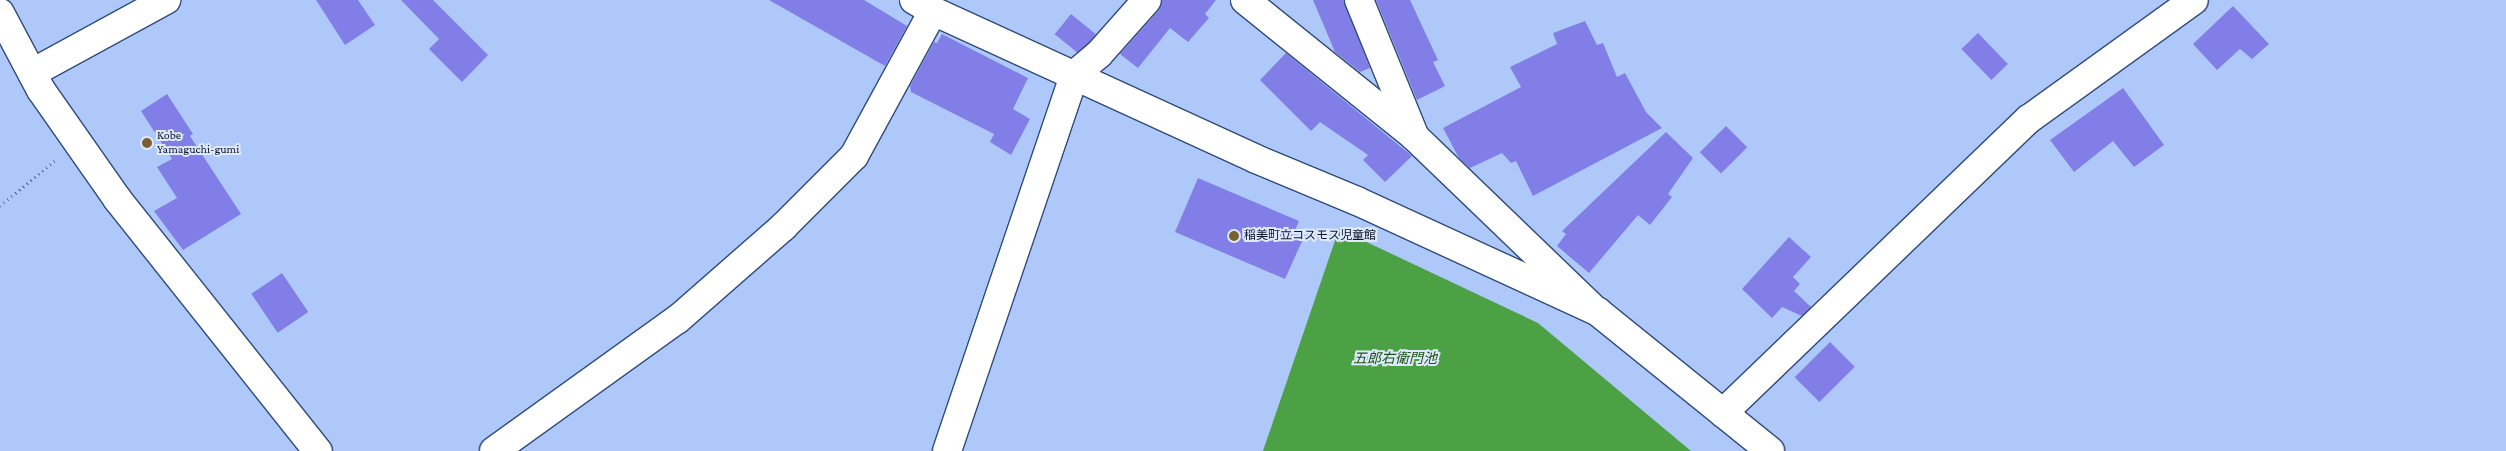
<!DOCTYPE html>
<html>
<head>
<meta charset="utf-8">
<style>
  body { margin:0 }
  #map { position:relative; width:2506px; height:451px; overflow:hidden; background:#aec9f9; font-family:"Crimson Pro","Noto Sans JP",serif }
  div>[style] { position:absolute }
  .water>* { inset:0; background:#4ca145 }
  .building>* { inset:0; background:#817fe7; transform-origin:0 0 }
  .path>* { height:3px; margin-top:-1.5px; transform-origin:0; background:repeating-linear-gradient(90deg,#62769a 0 1px,transparent 0 5px) }
  .roads { filter:drop-shadow(1px 0 #2f4a7e) drop-shadow(-1px 0 #2f4a7e) drop-shadow(0 1px #2f4a7e) drop-shadow(0 -1px #2f4a7e) }
  .minor>* { height:28px; margin:-14px; padding:0 14px; transform-origin:14px; border-radius:14px; background:#fff }
  .tertiary>* { height:28px; margin:-14px; padding:0 14px; transform-origin:14px; border-radius:14px; background:#fff }
  .dots>* { width:14px; height:14px; translate:-50% -50%; box-sizing:border-box; border:2px solid #dee9fc; border-radius:50% }
  span { translate:-50% -50%; white-space:nowrap; text-align:center; line-height:1.15; -webkit-text-stroke:4px #dee9fc; paint-order:stroke }
  .poi-label { font-size:12px; color:#0b162c }
  .left { translate:0 -50%; text-align:left }
  .water-label { font-size:14px; color:#1b5417; font-style:italic }
</style>
</head>
<body>
<div id="map">
  <div class="water">
    <i style="clip-path:polygon(1339px 229px,1538px 323px,1691px 451px,1263px 451px)"></i>
  </div>
  <div class="building">
    <i style="clip-path:polygon(316px 0,358px 0,375px 25px,345px 45px)"></i>
    <i style="clip-path:polygon(401px 0,433px 0,488px 55px,462px 82px,429px 49px,439px 39px)"></i>
    <i style="clip-path:polygon(769px 0,864px 0,907px 26px,885px 66px)"></i>
    <i style="clip-path:polygon(1162px 0,1216px 0,1205px 14px,1209px 18px,1188px 42px,1170px 28px,1138px 68px,1120px 54px,1159px 10px)"></i>
    <i style="clip-path:polygon(1313px 0,1344px 0,1370px 68px,1360px 72px,1335px 52px)"></i>
    <i style="clip-path:polygon(1376px 0,1410px 0,1438px 60px,1433px 62px,1445px 86px,1417px 100px)"></i>
    <i style="clip-path:polygon(2233px 6px,2269px 44px,2252px 59px,2240px 49px,2217px 70px,2193px 44px)"></i>
    <i style="left:1071px;top:14px;width:32px;height:26px;rotate:39deg"></i>
    <i style="clip-path:polygon(1585px 21px,1597px 45px,1603px 43px,1617px 77px,1625px 73px,1646px 112px,1662px 128px,1533px 196px,1516px 161px,1511px 163px,1502px 153px,1470px 168px,1459px 158px,1443px 128px,1521px 87px,1510px 67px,1557px 44px,1553px 33px)"></i>
    <i style="left:1978px;top:33px;width:43px;height:23px;rotate:46deg"></i>
    <i style="clip-path:polygon(942px 34px,1028px 78px,1013px 109px,1030px 119px,1011px 155px,990px 142px,994px 134px,911px 92px,910px 86px,934px 42px,937px 43px)"></i>
    <i style="clip-path:polygon(1286px 53px,1412px 156px,1385px 182px,1363px 160px,1368px 155px,1320px 122px,1311px 131px,1260px 80px)"></i>
    <i style="clip-path:polygon(2123px 88px,2164px 145px,2134px 167px,2113px 141px,2074px 172px,2050px 140px)"></i>
    <i style="clip-path:polygon(167px 94px,193px 134px,190px 136px,241px 214px,183px 250px,154px 211px,177px 198px,157px 167px,172px 159px,141px 111px)"></i>
    <i style="left:1726px;top:126px;width:30px;height:37px;rotate:45deg"></i>
    <i style="clip-path:polygon(1666px 132px,1693px 158px,1668px 194px,1672px 197px,1650px 225px,1638px 215px,1589px 273px,1557px 246px,1566px 234px,1562px 231px)"></i>
    <i style="clip-path:polygon(1198px 178px,1299px 221px,1293px 235px,1303px 239px,1285px 279px,1175px 232px)"></i>
    <i style="clip-path:polygon(1789px 237px,1811px 257px,1793px 277px,1800px 284px,1794px 291px,1811px 307px,1802px 316px,1782px 307px,1772px 318px,1742px 289px)"></i>
    <i style="left:282px;top:273px;width:47px;height:37px;rotate:56deg"></i>
    <i style="left:1830px;top:342px;width:35px;height:50px;rotate:45deg"></i>
  </div>
  <div class="path">
    <i style="left:0;top:206px;width:72px;rotate:-39.9deg"></i>
  </div>
  <div class="roads">
    <div class="minor">
      <i style="left:1245px;top:0;width:217px;rotate:38.8deg"></i>
      <i style="left:1359px;top:0;width:148px;rotate:67.8deg"></i>
      <i style="left:1415px;top:137px;width:247px;rotate:43.9deg"></i>
      <i style="left:0;top:13px;width:87px;rotate:62deg"></i>
      <i style="left:41px;top:90px;width:134px;rotate:55deg"></i>
      <i style="left:118px;top:200px;width:321px;rotate:51.5deg"></i>
      <i style="left:32px;top:73px;width:153px;rotate:-28.6deg"></i>
      <i style="left:1723px;top:413px;width:424px;rotate:-43.9deg"></i>
      <i style="left:2029px;top:119px;width:203px;rotate:-35.8deg"></i>
      <i style="left:494px;top:451px;width:226px;rotate:-35.7deg"></i>
      <i style="left:678px;top:319px;width:140px;rotate:-41.2deg"></i>
      <i style="left:783px;top:227px;width:100px;rotate:-45deg"></i>
      <i style="left:854px;top:156px;width:165px;rotate:-61.4deg"></i>
      <i style="left:947px;top:451px;width:397px;rotate:-71.3deg"></i>
      <i style="left:1074px;top:75px;width:33px;rotate:-40deg"></i>
      <i style="left:1099px;top:54px;width:72px;rotate:-48.4deg"></i>
    </div>
    <div class="tertiary">
      <i style="left:914px;top:0;width:22px;rotate:30deg"></i>
      <i style="left:933px;top:11px;width:355px;rotate:24.6deg"></i>
      <i style="left:1256px;top:159px;width:109px;rotate:22.6deg"></i>
      <i style="left:1357px;top:201px;width:265px;rotate:24.7deg"></i>
      <i style="left:1598px;top:312px;width:221px;rotate:38.9deg"></i>
    </div>
  </div>
  <div class="dots">
    <i style="left:147px;top:143px;background:#7a6132"></i>
    <i style="left:1234px;top:236px;background:#7a6132"></i>
  </div>
  <div class="poi-label">
    <span class="left" style="left:157px;top:143px">Kobe<br>Yamaguchi-gumi</span>
    <span class="left" style="left:1244px;top:236px">稲美町立コスモス児童館</span>
  </div>
  <div class="water-label">
    <span style="left:1395px;top:358px">五郎右衛門池</span>
  </div>
</div>
</body>
</html>
